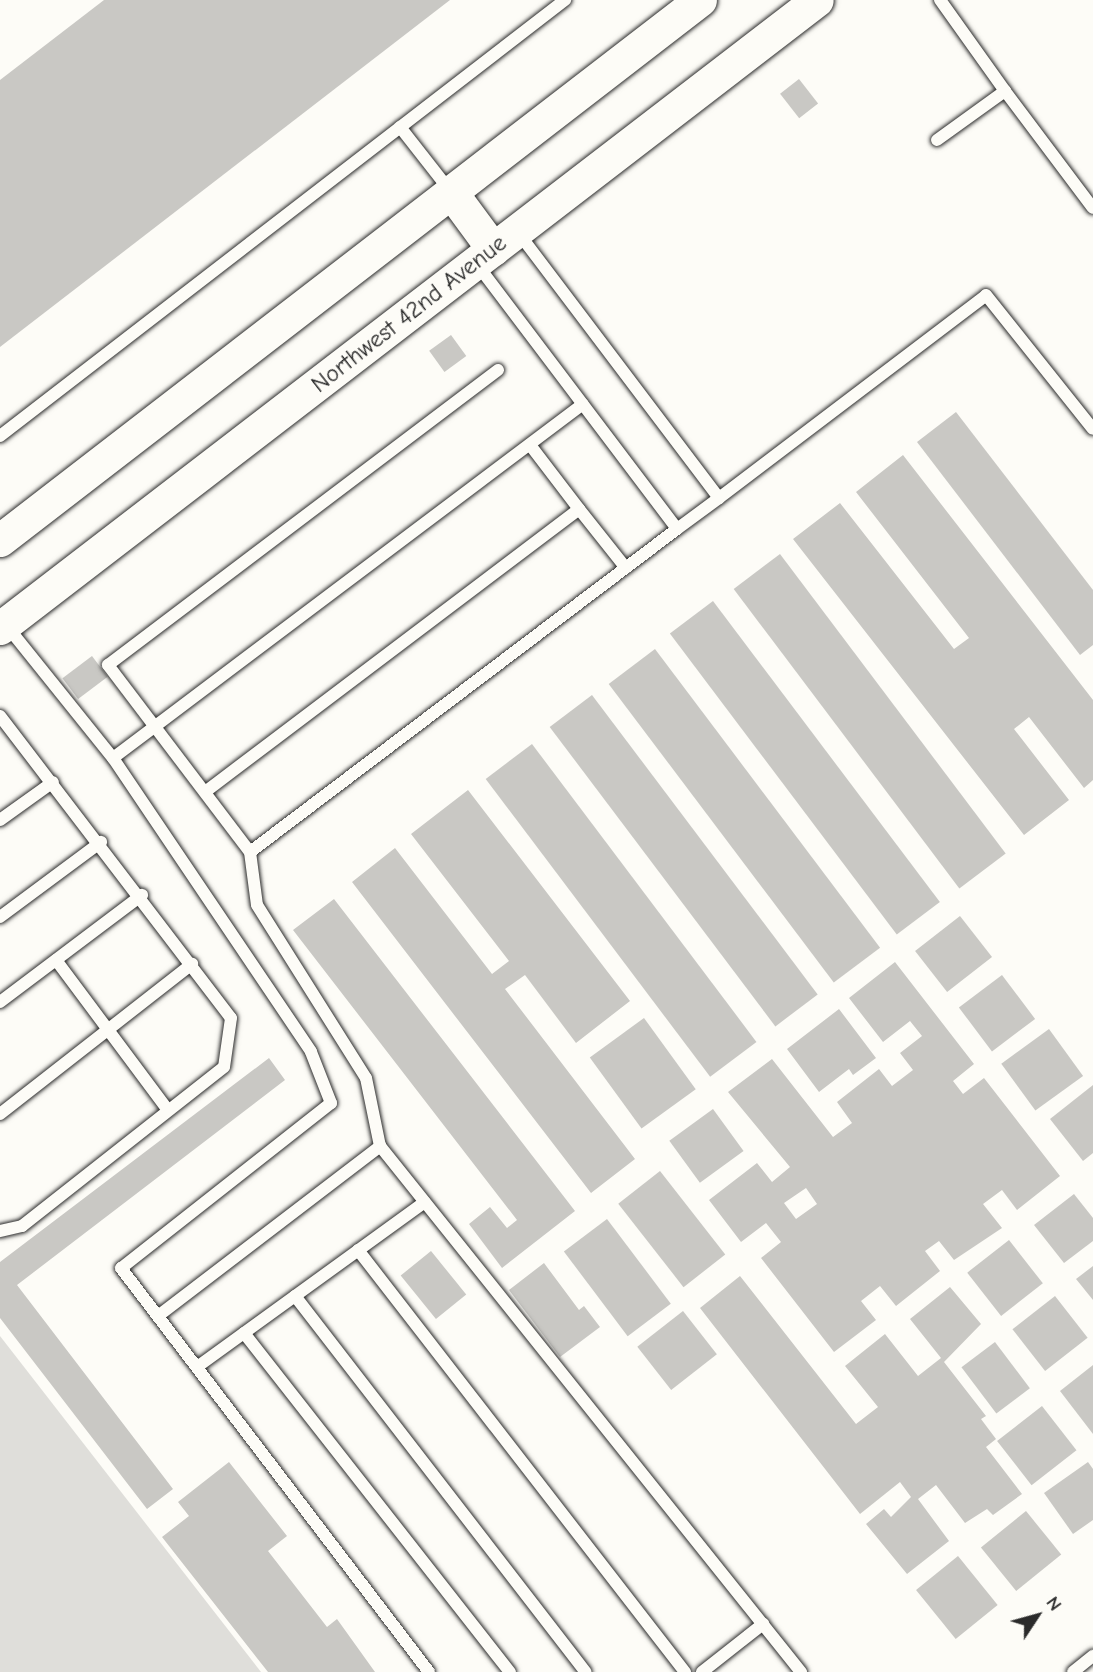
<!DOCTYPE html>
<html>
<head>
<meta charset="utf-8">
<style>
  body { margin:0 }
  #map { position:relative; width:1093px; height:1672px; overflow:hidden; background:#fdfcf7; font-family:"Comic Neue",sans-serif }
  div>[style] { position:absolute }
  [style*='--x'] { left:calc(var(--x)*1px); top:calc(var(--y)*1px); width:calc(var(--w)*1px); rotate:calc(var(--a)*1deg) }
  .green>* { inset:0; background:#dfdeda }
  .building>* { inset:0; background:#c9c8c4; transform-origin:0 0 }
  .roads { filter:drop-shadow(0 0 2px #2b2b2b) drop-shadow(0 0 2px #2b2b2b) }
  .service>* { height:12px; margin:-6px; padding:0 6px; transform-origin:6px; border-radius:6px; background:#fdfcf7 }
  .secondary>* { height:33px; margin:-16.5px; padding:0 16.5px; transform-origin:16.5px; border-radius:16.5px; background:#fdfcf7 }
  span { translate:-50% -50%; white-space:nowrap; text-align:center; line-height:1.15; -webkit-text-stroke:5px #fdfcf7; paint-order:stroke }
  .street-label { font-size:24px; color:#2b2b2b }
  .north { position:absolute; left:1002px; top:1581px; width:70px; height:70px; -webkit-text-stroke:5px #fdfcf7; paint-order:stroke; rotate:54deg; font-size:19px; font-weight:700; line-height:28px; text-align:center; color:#2b2b2b }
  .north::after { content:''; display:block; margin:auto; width:24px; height:32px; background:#2b2b2b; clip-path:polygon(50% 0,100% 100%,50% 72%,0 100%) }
</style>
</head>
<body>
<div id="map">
  <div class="green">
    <i style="clip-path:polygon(0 1336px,261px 1672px,0 1672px)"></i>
  </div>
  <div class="building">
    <i style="clip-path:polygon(104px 0,450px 0,0 347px,0 80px)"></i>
    <i style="left:799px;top:79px;width:31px;height:24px;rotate:52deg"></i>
    <i style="left:451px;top:335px;width:26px;height:27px;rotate:54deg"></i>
    <i style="clip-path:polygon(956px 412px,1093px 590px,1093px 645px,1080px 655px,917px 442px)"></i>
    <i style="clip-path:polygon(903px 455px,1093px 700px,1093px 780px,1084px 788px,1029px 717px,1014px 729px,1069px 800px,1024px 835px,793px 539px,840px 503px,954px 649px,969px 638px,856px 492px)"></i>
    <i style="left:780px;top:554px;width:375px;height:58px;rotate:53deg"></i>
    <i style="left:713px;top:601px;width:377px;height:54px;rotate:53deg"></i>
    <i style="left:655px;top:649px;width:374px;height:58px;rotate:53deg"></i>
    <i style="left:92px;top:656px;width:26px;height:37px;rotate:53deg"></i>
    <i style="left:592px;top:695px;width:375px;height:53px;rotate:53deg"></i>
    <i style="left:532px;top:744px;width:373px;height:58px;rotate:53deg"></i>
    <i style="clip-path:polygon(468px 790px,630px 1001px,576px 1043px,525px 975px,505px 989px,635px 1159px,591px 1193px,352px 882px,395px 848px,492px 974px,509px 961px,411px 834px)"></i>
    <i style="clip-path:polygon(334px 899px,575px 1211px,502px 1268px,469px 1224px,490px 1207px,507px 1228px,517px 1220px,293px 930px)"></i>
    <i style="left:960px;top:916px;width:52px;height:57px;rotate:52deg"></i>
    <i style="clip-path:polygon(evenodd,895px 962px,974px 1064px,953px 1081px,963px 1094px,984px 1078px,1060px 1176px,1017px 1210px,1002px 1190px,983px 1204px,1002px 1228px,954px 1260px,939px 1241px,925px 1251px,940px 1271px,896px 1306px,880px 1286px,861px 1301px,876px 1320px,834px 1352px,761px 1258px,781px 1242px,766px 1223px,741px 1242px,709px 1200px,757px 1163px,772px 1182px,790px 1167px,728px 1092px,772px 1059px,833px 1137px,852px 1123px,837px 1102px,879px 1069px,892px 1086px,913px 1070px,900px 1053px,922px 1036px,910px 1021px,883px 1042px,849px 998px,895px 962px,806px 1188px,817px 1204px,796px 1219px,784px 1203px,806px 1188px)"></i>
    <i style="left:1002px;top:975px;width:55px;height:54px;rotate:53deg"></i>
    <i style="clip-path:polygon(839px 1009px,876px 1058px,853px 1075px,849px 1069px,819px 1092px,787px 1049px)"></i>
    <i style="left:644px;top:1018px;width:88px;height:67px;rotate:54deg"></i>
    <i style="left:1049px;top:1029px;width:58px;height:59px;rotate:54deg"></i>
    <i style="clip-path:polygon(269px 1058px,285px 1080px,17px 1285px,173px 1489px,147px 1509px,0 1318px,0 1262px)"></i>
    <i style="clip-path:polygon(1093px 1085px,1093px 1153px,1083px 1161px,1050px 1119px)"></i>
    <i style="left:713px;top:1109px;width:52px;height:54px;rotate:54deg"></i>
    <i style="left:660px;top:1171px;width:106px;height:53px;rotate:52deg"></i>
    <i style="clip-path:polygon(1074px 1194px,1093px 1218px,1093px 1241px,1064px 1263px,1034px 1225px)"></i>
    <i style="left:607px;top:1219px;width:106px;height:54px;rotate:53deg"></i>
    <i style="left:1009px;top:1240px;width:55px;height:53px;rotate:52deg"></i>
    <i style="left:431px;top:1251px;width:56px;height:39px;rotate:51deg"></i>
    <i style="clip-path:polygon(544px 1263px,579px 1310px,584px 1306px,600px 1327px,560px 1357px,509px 1290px)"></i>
    <i style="clip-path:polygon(1093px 1266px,1093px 1300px,1076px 1279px)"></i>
    <i style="clip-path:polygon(740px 1276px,856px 1424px,878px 1407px,845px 1366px,885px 1334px,918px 1376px,941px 1358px,910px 1319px,950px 1287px,981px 1324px,944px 1362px,986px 1416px,981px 1419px,996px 1439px,986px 1447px,1022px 1494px,993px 1515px,987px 1509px,965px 1523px,936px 1485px,918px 1499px,949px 1541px,907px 1574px,866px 1524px,884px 1509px,891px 1517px,911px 1497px,900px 1482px,860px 1514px,700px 1308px)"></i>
    <i style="left:1055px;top:1296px;width:53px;height:54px;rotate:52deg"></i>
    <i style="left:683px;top:1311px;width:55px;height:58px;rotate:52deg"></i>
    <i style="left:995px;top:1342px;width:58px;height:42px;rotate:53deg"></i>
    <i style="clip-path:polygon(1093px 1365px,1093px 1434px,1060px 1391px)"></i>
    <i style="left:1042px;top:1406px;width:56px;height:57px;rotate:52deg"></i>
    <i style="clip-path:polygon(229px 1462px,287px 1536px,268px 1551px,327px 1627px,337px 1619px,375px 1672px,268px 1672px,162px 1537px,189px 1516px,178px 1502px)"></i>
    <i style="clip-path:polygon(1088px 1462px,1093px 1469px,1093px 1520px,1073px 1534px,1044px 1493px)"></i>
    <i style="left:1026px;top:1511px;width:56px;height:58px;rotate:51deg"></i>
    <i style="left:958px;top:1556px;width:63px;height:54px;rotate:51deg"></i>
  </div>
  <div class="roads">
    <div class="service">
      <i style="--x:1005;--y:91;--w:146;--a:53.1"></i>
      <i style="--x:400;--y:127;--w:83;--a:51.9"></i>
      <i style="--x:937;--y:140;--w:84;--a:-35.8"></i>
      <i style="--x:1005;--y:91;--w:112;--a:-125.5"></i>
      <i style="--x:517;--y:231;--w:335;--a:52.9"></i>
      <i style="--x:719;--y:498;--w:335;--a:-37.2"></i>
      <i style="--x:986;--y:295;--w:171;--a:51.4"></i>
      <i style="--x:476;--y:263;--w:333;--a:52.9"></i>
      <i style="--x:677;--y:529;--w:535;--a:142.89"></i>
      <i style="--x:250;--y:852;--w:235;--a:-127.2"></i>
      <i style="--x:108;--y:665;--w:489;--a:-37.1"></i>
      <i style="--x:0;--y:436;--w:714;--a:-37.66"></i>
      <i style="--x:579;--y:509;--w:75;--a:51.5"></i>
      <i style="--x:677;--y:529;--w:52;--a:-36.4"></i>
      <i style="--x:6;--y:625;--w:171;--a:51.2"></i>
      <i style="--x:113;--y:758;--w:354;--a:56"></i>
      <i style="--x:311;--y:1052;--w:55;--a:68.6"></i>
      <i style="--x:331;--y:1103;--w:267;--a:141.8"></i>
      <i style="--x:121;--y:1268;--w:508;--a:52.68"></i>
      <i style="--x:0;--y:716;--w:380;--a:52.6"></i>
      <i style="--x:231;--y:1018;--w:49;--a:98.1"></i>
      <i style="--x:224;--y:1067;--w:257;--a:141.8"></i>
      <i style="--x:22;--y:1226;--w:23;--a:167"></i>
      <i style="--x:113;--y:758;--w:588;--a:-36.99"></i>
      <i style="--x:205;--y:792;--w:469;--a:-37.1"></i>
      <i style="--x:579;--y:509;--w:81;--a:-127.4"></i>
      <i style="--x:0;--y:820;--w:65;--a:-35.6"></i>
      <i style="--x:250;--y:852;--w:53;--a:82.5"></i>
      <i style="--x:257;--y:905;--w:204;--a:57.8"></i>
      <i style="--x:366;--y:1078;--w:69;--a:78.4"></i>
      <i style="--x:380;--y:1146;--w:674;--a:51.33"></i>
      <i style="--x:0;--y:917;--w:126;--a:-36.6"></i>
      <i style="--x:56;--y:960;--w:187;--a:53.3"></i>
      <i style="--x:0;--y:1002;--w:178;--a:-37"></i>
      <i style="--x:0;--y:1114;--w:244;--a:-38"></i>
      <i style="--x:358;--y:1250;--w:534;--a:52.23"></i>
      <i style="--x:295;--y:1296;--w:475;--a:52.3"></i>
      <i style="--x:158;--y:1316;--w:280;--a:-37.4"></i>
      <i style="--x:244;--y:1333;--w:431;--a:51.9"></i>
      <i style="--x:197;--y:1367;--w:281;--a:-35.9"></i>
      <i style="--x:702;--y:1672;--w:78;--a:-38.2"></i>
      <i style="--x:1073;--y:1672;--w:26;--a:-39"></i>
    </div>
    <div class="secondary">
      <i style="--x:451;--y:192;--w:71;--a:53.6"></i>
      <i style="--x:0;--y:540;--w:884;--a:-37.65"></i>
      <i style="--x:0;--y:628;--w:1030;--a:-37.55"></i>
    </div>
  </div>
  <div class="street-label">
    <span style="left:409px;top:314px;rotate:-38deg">Northwest 42nd Avenue</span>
  </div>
  <div class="north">N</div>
</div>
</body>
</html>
